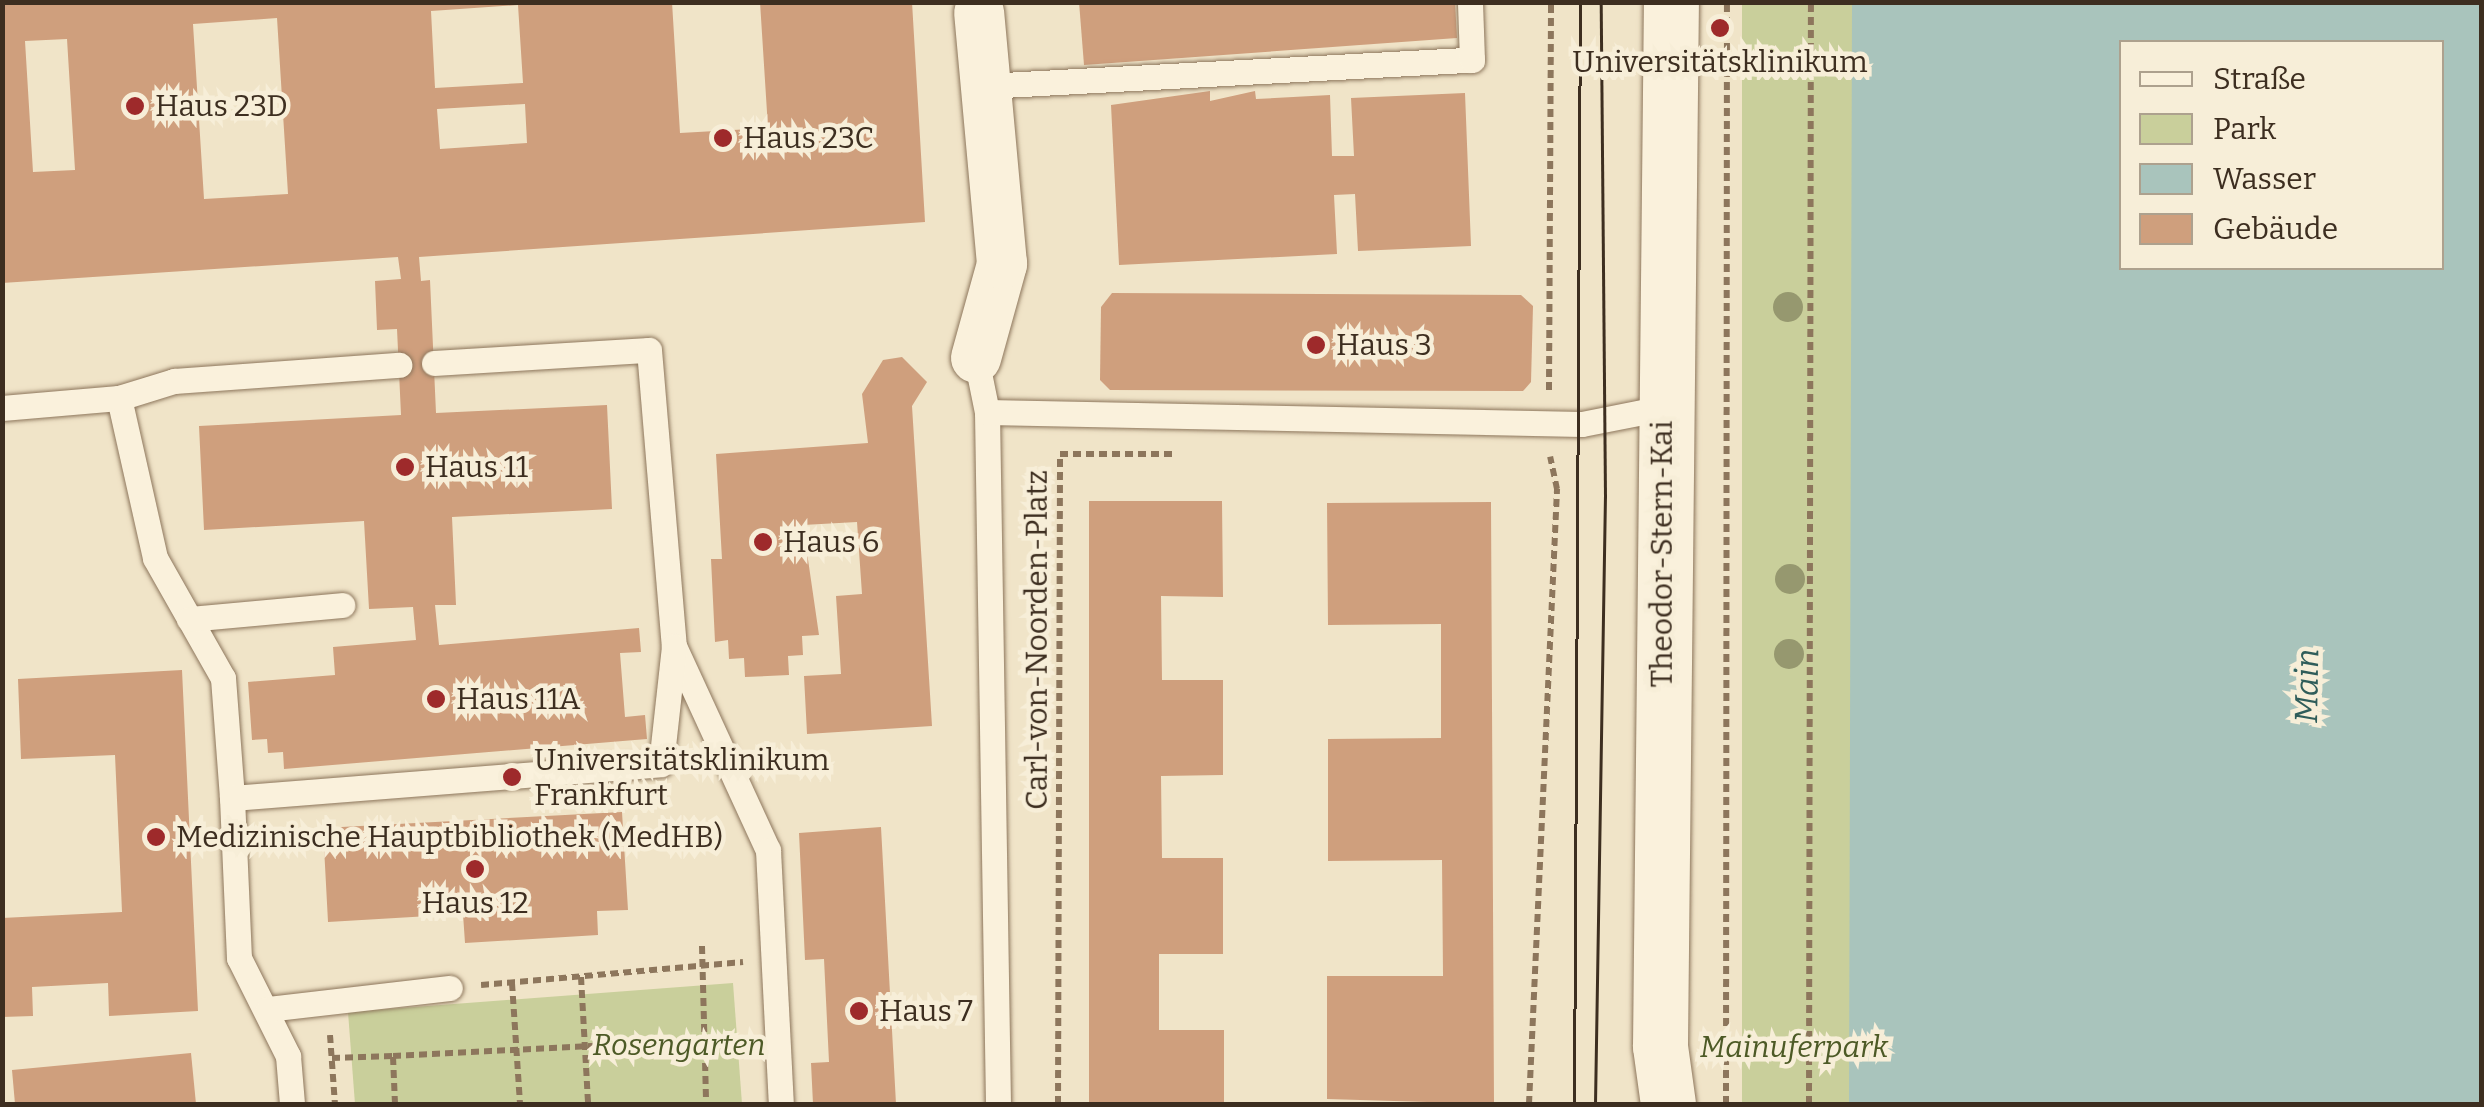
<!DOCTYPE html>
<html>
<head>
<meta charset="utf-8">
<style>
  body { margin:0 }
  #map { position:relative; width:2484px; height:1107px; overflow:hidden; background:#f0e4c8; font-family:Bitter,serif }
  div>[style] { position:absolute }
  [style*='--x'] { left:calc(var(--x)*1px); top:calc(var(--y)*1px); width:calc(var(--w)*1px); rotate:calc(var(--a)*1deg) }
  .green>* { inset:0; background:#c9cf9b; transform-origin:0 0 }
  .water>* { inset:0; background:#a9c4bc }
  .building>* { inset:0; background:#cf9f7d }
  .path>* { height:6px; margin-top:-3px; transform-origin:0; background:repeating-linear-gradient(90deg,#8d765c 0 8px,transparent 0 13px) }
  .roads { filter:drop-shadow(0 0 2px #8d765c) drop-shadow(0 0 2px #8d765c) }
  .lane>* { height:25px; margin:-12.5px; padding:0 12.5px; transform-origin:12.5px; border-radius:12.5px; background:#faf1dc }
  .street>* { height:50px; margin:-25px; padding:0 25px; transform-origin:25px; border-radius:25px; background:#faf1dc }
  .secondary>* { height:55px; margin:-27.5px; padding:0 27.5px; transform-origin:27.5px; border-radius:27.5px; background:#faf1dc }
  .tram>* { height:2.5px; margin:-1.25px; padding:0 1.25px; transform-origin:1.25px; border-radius:1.25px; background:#3d2e20 }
  .trees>* { width:30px; height:30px; margin:-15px; border-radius:50%; background:#96986f }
  .dots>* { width:28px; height:28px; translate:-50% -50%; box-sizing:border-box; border:5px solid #f7eed8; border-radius:50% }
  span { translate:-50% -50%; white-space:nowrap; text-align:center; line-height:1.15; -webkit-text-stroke:9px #f7eed8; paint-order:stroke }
  .poi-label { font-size:30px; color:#3d2e20 }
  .left { translate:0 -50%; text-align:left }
  .street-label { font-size:30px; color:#3d2e20 }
  .park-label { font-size:30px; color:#4d5a26; font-style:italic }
  .water-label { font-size:32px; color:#2f5d5a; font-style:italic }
  .frame { position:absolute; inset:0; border:5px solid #3d2e20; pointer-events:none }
  .legend { position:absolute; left:2119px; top:40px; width:325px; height:230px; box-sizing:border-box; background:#f7eed8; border:2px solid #ada18e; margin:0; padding:12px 18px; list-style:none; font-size:30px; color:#3d2e20 }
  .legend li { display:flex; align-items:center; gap:20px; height:50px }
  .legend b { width:50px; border:2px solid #ada18e }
</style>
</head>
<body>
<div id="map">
  <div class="green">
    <i style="left:1742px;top:3px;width:110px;height:1101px"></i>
    <i style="clip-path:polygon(733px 983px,742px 1104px,355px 1104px,348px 1012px)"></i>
  </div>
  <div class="water">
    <i style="clip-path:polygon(evenodd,1852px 3px,2481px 3px,2481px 1104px,1849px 1104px,1852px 3px,2122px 42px,2442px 42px,2442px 268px,2122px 268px,2122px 42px)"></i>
  </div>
  <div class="building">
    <i style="clip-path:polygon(evenodd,2px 2px,672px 2px,680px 133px,768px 128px,760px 2px,912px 2px,925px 222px,419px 257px,421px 281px,430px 280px,436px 413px,607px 405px,612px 509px,452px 517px,456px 605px,435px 605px,439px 645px,639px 628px,641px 652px,620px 653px,625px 717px,645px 715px,647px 739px,284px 769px,283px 752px,268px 753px,267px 739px,252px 740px,248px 682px,335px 675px,333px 647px,416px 640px,413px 607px,369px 609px,364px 521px,204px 530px,199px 426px,401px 415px,397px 329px,377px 330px,375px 281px,401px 279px,398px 257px,2px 283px,2px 2px,518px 5px,523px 83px,435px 88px,431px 11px,518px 5px,2px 2px,277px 18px,288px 194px,204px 199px,193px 24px,277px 18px,2px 2px,67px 39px,75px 170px,33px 172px,25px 41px,67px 39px,2px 2px,525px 104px,527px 143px,440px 149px,437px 109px,525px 104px)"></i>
    <i style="clip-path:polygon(1079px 2px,1455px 2px,1457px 38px,1084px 65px)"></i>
    <i style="clip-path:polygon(1210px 91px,1210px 101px,1255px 91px,1256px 99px,1330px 95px,1332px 156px,1354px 156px,1351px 98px,1465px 93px,1471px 246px,1358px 251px,1355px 194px,1334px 195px,1337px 254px,1119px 265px,1111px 105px)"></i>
    <i style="clip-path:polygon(1112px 293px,1521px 295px,1533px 306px,1531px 382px,1523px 391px,1110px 390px,1100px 380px,1101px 307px)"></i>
    <i style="clip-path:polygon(902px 357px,927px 382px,912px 406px,932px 726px,807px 734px,804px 676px,841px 674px,836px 596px,862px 594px,857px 522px,803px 525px,819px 635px,802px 636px,803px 655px,788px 656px,789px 675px,745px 677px,744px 658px,729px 659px,728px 640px,715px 642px,711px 559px,722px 559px,716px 454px,868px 443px,862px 394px,883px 360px)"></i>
    <i style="clip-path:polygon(1089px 501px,1222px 501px,1223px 597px,1161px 596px,1162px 680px,1223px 680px,1223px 775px,1161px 776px,1162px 858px,1223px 858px,1223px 954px,1159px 954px,1159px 1030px,1224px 1030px,1224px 1104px,1089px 1104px)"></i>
    <i style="clip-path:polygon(1491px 502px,1494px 1104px,1327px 1099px,1327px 976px,1443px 976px,1442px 860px,1328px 861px,1328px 739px,1441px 738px,1441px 624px,1328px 625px,1327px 503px)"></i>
    <i style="clip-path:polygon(182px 670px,198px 1011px,109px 1016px,108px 983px,32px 987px,33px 1016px,2px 1017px,2px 918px,122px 912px,115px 755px,21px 759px,18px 679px)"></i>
    <i style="clip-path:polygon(622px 812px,628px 910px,597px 911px,598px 935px,465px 943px,463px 914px,328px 922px,323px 828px)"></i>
    <i style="clip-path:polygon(881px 827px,896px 1104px,813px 1104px,811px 1063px,829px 1062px,824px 959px,805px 960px,799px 833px)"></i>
    <i style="clip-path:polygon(191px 1053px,196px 1104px,15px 1104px,12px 1070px)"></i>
  </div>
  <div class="path">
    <i style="--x:1549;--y:390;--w:388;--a:-89.7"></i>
    <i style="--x:702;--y:946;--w:158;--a:88.5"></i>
    <i style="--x:581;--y:977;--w:127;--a:86.8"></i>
    <i style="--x:512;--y:983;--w:121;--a:86.2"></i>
    <i style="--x:481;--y:985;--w:263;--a:-5"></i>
    <i style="--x:330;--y:1035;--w:69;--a:85.9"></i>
    <i style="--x:332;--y:1058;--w:61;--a:-1.9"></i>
    <i style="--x:395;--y:1104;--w:48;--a:-92.4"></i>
    <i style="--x:393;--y:1056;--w:354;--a:-2.9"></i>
    <i style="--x:1058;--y:1104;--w:650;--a:-89.82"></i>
    <i style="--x:1060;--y:454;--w:113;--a:0"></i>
    <i style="--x:1529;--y:1104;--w:616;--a:-87.39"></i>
    <i style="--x:1557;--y:489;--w:33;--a:-102"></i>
    <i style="--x:1726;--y:1104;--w:1102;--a:-89.95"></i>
    <i style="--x:1809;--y:1104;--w:1102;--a:-89.9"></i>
  </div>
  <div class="roads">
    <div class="lane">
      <i style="--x:985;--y:86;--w:488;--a:-3.1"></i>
      <i style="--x:1472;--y:60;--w:58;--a:-92"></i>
      <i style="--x:976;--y:358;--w:55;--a:78.5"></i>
      <i style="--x:987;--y:412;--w:692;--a:89.09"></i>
      <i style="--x:434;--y:363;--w:215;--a:-3.5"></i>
      <i style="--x:649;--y:350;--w:297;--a:85.2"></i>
      <i style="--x:674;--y:646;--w:225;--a:65.3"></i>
      <i style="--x:768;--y:850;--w:254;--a:87.1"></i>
      <i style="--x:119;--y:398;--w:164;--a:77.3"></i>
      <i style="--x:155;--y:558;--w:138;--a:60.5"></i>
      <i style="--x:223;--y:678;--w:120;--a:85.7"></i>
      <i style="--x:232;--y:798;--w:430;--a:-4.5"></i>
      <i style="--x:661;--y:764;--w:118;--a:-83.7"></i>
      <i style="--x:2;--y:408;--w:117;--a:-4.9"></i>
      <i style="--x:119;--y:398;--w:58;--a:-17.2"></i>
      <i style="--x:174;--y:381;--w:226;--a:-4.1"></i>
      <i style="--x:987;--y:412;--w:595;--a:1.16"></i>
      <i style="--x:1582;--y:424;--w:83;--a:-11.2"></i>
      <i style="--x:189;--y:619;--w:154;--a:-5.2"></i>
      <i style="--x:232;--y:798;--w:160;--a:87.5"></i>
      <i style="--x:239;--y:958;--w:110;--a:63.4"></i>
      <i style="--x:288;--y:1056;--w:48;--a:85.2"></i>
      <i style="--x:268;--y:1009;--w:183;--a:-6.6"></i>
    </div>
    <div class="street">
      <i style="--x:976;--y:358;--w:98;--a:-74.5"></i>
      <i style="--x:1002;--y:264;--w:252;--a:-95.2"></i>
    </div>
    <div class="secondary">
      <i style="--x:1668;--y:1104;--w:59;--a:-97.9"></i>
      <i style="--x:1660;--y:1046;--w:1044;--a:-89.4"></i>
    </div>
  </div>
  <div class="tram">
    <i style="--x:1574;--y:1104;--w:1102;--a:-89.69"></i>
    <i style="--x:1595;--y:1104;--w:607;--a:-89.06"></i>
    <i style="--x:1605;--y:497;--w:495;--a:-90.5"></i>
  </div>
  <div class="trees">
    <i style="left:1788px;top:307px"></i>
    <i style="left:1790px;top:579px"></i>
    <i style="left:1789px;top:654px"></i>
  </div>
  <div class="dots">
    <i style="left:1720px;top:28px;background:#9e2a2b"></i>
    <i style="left:135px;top:106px;background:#9e2a2b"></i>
    <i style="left:723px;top:138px;background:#9e2a2b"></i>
    <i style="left:1316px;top:345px;background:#9e2a2b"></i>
    <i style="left:405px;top:467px;background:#9e2a2b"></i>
    <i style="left:763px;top:542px;background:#9e2a2b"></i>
    <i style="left:436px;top:699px;background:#9e2a2b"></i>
    <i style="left:512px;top:777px;background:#9e2a2b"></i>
    <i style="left:156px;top:837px;background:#9e2a2b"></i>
    <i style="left:475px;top:869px;background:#9e2a2b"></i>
    <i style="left:859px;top:1011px;background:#9e2a2b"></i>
  </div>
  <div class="poi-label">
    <span style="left:1720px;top:62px">Universitätsklinikum</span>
    <span class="left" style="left:155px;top:106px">Haus 23D</span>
    <span class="left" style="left:743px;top:138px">Haus 23C</span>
    <span class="left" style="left:1336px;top:345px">Haus 3</span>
    <span class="left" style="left:425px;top:467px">Haus 11</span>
    <span class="left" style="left:783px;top:542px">Haus 6</span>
    <span class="left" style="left:456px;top:699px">Haus 11A</span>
    <span class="left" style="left:534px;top:777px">Universitätsklinikum<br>Frankfurt</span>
    <span class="left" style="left:176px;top:837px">Medizinische Hauptbibliothek (MedHB)</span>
    <span style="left:475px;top:903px">Haus 12</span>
    <span class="left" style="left:879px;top:1011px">Haus 7</span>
  </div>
  <div class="street-label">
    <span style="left:1662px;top:554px;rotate:-90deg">Theodor-Stern-Kai</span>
    <span style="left:1037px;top:640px;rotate:-90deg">Carl-von-Noorden-Platz</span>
  </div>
  <div class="park-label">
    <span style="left:679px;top:1045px">Rosengarten</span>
    <span style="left:1794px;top:1047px">Mainuferpark</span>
  </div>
  <div class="water-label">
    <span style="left:2307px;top:686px;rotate:-89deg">Main</span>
  </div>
  <div class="frame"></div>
  <ul class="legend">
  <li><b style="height:12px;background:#faf1dc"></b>Straße</li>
  <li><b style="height:28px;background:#c9cf9b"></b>Park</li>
  <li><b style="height:28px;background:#a9c4bc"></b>Wasser</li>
  <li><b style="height:28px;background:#cf9f7d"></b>Gebäude</li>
  </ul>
</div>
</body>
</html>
